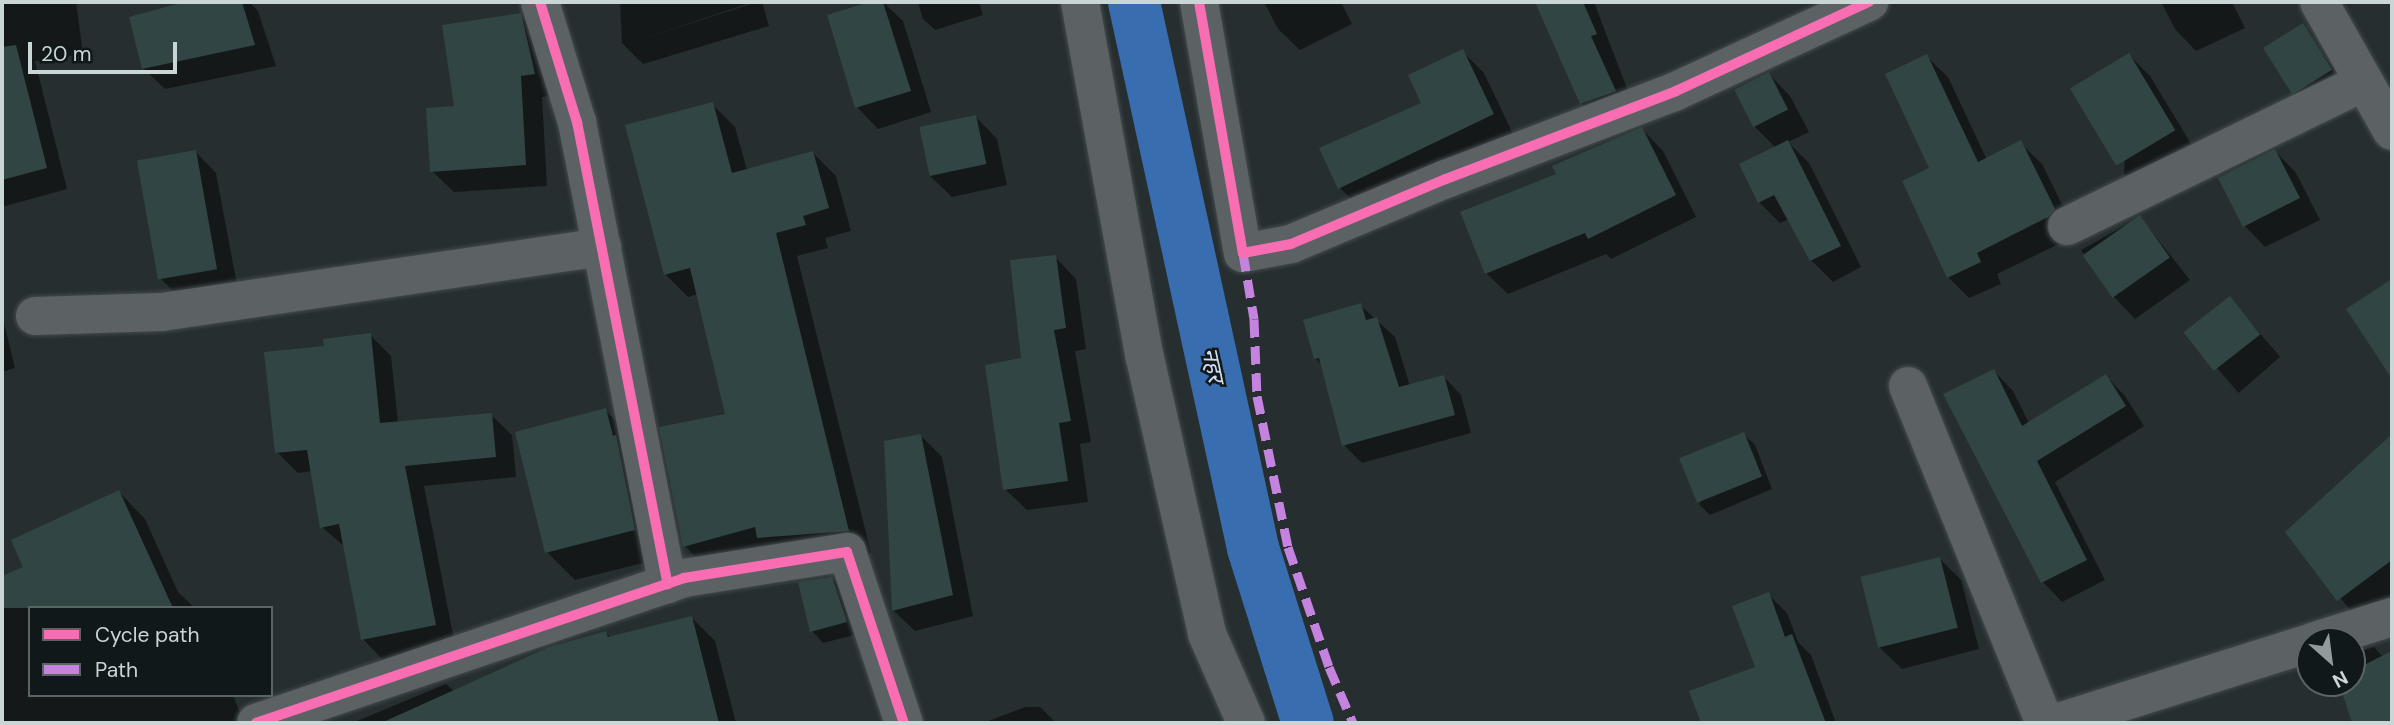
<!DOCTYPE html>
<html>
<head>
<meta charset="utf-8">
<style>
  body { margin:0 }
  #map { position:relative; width:2394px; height:725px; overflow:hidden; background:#262e30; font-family:"DM Sans","Noto Sans Devanagari",sans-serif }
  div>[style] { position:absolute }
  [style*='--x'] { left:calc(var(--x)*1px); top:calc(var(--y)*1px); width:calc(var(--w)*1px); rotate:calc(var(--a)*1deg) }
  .shadow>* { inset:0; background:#0007; transform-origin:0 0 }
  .canal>* { height:52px; margin:-26px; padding:0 26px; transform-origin:26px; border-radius:26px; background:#386eaf }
  .building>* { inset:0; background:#304544; transform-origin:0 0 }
  .roads { filter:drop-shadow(0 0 2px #434b4d) drop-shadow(0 0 2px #434b4d) }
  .minor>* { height:38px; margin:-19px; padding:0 19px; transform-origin:19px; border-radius:19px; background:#5c6264 }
  .quiet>* { height:9px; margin-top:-4.5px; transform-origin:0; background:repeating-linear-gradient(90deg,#c483df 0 18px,transparent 0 27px) }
  .cycleway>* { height:10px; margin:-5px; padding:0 5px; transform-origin:5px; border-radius:5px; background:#f96db3 }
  span { translate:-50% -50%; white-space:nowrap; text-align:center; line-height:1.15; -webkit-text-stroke:5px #111819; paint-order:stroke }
  .water-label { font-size:23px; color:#ceddf1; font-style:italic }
  .frame { position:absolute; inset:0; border:4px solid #cad5d6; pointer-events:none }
  .legend { position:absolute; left:28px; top:606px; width:245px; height:91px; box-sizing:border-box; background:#111819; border:2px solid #5b6465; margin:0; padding:9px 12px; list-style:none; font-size:21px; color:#cad5d6 }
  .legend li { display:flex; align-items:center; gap:14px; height:35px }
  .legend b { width:35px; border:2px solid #5b6465 }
  .north { position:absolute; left:2296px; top:627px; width:70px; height:70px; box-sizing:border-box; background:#111819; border:2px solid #5b6465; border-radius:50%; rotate:152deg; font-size:19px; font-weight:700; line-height:28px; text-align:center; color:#cad5d6 }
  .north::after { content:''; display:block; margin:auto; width:24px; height:32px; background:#919b9c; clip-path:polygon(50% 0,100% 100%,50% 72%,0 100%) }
  .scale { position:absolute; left:28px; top:42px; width:149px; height:32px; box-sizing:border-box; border:4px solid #cad5d6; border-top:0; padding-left:9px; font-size:21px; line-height:24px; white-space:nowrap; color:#cad5d6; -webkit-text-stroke:5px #111819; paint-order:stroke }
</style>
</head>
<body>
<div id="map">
  <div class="shadow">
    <i style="clip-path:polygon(2px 2px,76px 2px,83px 54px,35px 61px,67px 189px,2px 207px)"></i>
    <i style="clip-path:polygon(190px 2px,249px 2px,258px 11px,276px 66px,165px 89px,143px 68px,131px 18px)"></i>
    <i style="clip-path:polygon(620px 2px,753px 2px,639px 40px,757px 2px,762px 2px,769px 26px,643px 64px,622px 43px)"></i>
    <i style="clip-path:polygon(875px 2px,883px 2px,903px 21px,931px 112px,878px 129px,857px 107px,829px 16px)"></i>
    <i style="clip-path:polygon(918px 2px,979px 2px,983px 15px,935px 30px,923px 19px)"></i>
    <i style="clip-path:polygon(1264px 2px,1341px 2px,1352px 24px,1300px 50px,1278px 29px)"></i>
    <i style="clip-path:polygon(1537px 2px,1594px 2px,1636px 112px,1603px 125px,1581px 103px)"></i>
    <i style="clip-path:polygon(2161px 2px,2232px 2px,2245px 28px,2196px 51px,2175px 29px)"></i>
    <i style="clip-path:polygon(520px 15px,542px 37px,555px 95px,542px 97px,547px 186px,454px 192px,432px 171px,456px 108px)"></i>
    <i style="clip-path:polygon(2302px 25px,2342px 82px,2304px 103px,2292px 92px)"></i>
    <i style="clip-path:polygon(1462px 51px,1484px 73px,1514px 136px,1361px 209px,1340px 188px,1424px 104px)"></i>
    <i style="clip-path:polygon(2129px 55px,2150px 76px,2196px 152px,2146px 195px,2124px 174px)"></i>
    <i style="clip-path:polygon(1926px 56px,1948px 77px,1987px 160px,2020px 143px,2042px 164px,2075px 231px,2069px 239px,1997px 274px,2001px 284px,1969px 298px,1948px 277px,1932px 169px)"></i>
    <i style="clip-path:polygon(1769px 74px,1790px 96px,1809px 132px,1788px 142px,1809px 163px,1861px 267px,1833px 282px,1811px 260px,1789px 219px,1780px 223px,1759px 202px,1776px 148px,1754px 126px)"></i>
    <i style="clip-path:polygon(712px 104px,735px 127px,747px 170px,813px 153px,836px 176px,851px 231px,825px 238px,828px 248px,797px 256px,871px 553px,707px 569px,685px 546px,727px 415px,698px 294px,688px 297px,665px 274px)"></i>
    <i style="clip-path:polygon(976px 117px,997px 139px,1007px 185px,952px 197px,930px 176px)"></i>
    <i style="clip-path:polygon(1642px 129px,1663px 151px,1696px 217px,1611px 259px,1606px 254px,1508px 294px,1486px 273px,1558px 175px)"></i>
    <i style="clip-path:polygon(195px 151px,216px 173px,238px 290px,183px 301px,161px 279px)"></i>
    <i style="clip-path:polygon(2275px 151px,2296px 173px,2320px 220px,2265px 247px,2244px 225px,2220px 178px)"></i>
    <i style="clip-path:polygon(2140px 217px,2190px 280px,2135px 319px,2114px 297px,2081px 250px)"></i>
    <i style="clip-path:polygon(1055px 257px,1076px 279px,1086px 349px,1075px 351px,1091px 442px,1080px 444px,1088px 502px,1027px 510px,1005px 489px,1023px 360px)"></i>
    <i style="left:2229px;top:298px;width:78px;height:55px;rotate:49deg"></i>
    <i style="clip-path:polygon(1360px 305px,1395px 337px,1410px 386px,1444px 377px,1461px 395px,1471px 433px,1362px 463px,1344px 445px,1323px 366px,1315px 358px)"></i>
    <i style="clip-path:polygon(2px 315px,15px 368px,2px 372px)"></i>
    <i style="clip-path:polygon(370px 335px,391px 356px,398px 423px,491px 415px,512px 435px,516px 477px,424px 486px,455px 645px,383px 660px,363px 639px,345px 547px,322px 527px,312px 471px,298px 473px,277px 452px,326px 347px)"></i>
    <i style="clip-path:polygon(1994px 371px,2013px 391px,2029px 423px,2106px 376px,2125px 396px,2144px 426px,2055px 482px,2105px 580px,2062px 602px,2043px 582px)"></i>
    <i style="clip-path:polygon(605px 410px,634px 439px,663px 558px,575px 580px,547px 552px)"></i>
    <i style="clip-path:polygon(1743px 434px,1755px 445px,1772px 489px,1710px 515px,1699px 504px)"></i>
    <i style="clip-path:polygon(920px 435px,942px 457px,973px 616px,915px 631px,893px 610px)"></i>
    <i style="clip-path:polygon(2390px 438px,2392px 597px,2360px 622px,2287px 532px)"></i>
    <i style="clip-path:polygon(119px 492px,145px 519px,178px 592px,195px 608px,30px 608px,30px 695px,233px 695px,244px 723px,2px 723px,2px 578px,26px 568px)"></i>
    <i style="clip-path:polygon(1939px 558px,1961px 580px,1979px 649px,1902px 669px,1880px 648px)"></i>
    <i style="clip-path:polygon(832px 578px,843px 590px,858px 634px,823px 643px,812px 631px)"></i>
    <i style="clip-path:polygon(1768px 594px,1787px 613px,1798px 642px,1811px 655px,1836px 723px,1703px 723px,1692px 692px,1757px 668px)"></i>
    <i style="clip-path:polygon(692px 618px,715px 641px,736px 723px,352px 723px,446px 684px,455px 692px,606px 633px,611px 638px)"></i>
    <i style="clip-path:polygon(2374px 647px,2384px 658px,2392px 654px,2392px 723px,2354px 723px,2340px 683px,2352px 683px,2352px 654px)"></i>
    <i style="clip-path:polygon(1025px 707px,1040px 707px,1056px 723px,983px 723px)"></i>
  </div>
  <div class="canal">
    <i style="--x:1134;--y:2;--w:559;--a:77.7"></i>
    <i style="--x:1253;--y:548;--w:183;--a:72.6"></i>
  </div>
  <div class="building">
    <i style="clip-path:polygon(184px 2px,242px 2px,255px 45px,142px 69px,129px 17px)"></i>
    <i style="clip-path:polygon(869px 2px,883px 2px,911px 91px,855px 108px,827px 15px)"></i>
    <i style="clip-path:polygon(1535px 2px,1583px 2px,1597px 34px,1591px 36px,1616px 91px,1580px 104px)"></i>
    <i style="clip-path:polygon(521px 13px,535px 74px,521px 76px,526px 165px,430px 172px,426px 108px,454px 106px,442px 25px)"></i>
    <i style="left:2303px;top:23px;width:55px;height:47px;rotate:58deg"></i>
    <i style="clip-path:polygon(16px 45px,47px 168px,2px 180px,2px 47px)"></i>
    <i style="clip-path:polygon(1463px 49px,1494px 114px,1338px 189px,1319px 148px,1421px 103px,1408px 75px)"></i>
    <i style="left:2129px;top:53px;width:90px;height:69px;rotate:59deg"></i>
    <i style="clip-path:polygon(1927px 54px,1978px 162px,2021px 140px,2055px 209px,2048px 217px,1977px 253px,1981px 262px,1947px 278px,1902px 181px,1929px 168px,1885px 74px)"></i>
    <i style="left:1769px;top:72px;width:42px;height:39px;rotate:63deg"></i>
    <i style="clip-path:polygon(713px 102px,732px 173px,813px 151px,829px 208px,803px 216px,806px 225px,776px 233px,849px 531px,757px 538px,755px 527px,683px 547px,659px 427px,725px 414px,690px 268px,664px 275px,625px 125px)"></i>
    <i style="left:976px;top:115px;width:50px;height:58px;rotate:78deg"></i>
    <i style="clip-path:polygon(1642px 127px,1676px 195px,1588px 239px,1585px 233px,1485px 274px,1460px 212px,1556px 174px,1552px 166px)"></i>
    <i style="clip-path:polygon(1788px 140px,1841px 246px,1810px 261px,1774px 195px,1758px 203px,1739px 164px)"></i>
    <i style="left:2275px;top:149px;width:55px;height:64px;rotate:63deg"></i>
    <i style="left:196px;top:150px;width:121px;height:60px;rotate:80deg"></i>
    <i style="left:2140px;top:215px;width:52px;height:70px;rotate:55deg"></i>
    <i style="clip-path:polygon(1056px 255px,1066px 328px,1054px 330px,1071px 421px,1059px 423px,1068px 481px,1003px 490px,985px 365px,1021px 358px,1010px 260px)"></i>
    <i style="clip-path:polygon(2392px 279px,2392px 379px,2346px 309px)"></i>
    <i style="left:2230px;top:296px;width:49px;height:59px;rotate:52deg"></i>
    <i style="clip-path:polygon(1361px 303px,1366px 320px,1377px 317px,1399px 387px,1444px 375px,1455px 415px,1342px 446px,1319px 358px,1314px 359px,1303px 320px)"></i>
    <i style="clip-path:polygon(371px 333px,380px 423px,492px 413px,496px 457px,405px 466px,436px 625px,361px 640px,339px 524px,320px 528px,307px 450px,275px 453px,264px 352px,324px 346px,323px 339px)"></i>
    <i style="clip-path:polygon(1994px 369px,2022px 426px,2106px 374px,2126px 406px,2037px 461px,2087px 560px,2041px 583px,1943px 394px)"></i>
    <i style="clip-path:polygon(606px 408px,613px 436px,616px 435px,635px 530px,545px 553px,515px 432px)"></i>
    <i style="left:1744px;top:432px;width:48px;height:70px;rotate:68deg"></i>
    <i style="clip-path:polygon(921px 434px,953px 595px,892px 611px,884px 441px)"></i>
    <i style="clip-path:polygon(2392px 434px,2392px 560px,2337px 601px,2285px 532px)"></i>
    <i style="clip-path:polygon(119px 490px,173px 608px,2px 608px,2px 576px,23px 567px,11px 540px)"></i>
    <i style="left:1940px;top:557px;width:73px;height:82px;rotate:76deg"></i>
    <i style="clip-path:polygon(832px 577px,847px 622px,810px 632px,798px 582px)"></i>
    <i style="clip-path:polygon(1769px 592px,1785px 637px,1792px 634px,1826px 723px,1701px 723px,1689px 691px,1755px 667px,1732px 606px)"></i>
    <i style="clip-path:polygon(692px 616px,719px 723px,381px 723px,549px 647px,606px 631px,608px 637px)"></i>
    <i style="clip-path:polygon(2392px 651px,2392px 723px,2352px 723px,2339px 683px,2352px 683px,2352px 671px)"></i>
  </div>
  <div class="roads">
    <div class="minor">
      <i style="--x:540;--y:2;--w:126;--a:72.9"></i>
      <i style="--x:577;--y:122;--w:471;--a:78.9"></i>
      <i style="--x:1080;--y:2;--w:362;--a:79.7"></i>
      <i style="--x:1145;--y:358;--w:283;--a:77.3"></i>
      <i style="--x:1207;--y:634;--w:97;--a:66.3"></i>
      <i style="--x:1199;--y:2;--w:255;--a:80.1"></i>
      <i style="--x:1243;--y:253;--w:49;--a:-10.6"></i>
      <i style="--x:1291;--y:244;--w:168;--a:-22.8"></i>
      <i style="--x:1446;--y:179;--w:246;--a:-20.9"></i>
      <i style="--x:1676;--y:91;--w:213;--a:-24.8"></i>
      <i style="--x:2319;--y:2;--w:148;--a:60.5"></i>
      <i style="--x:2067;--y:226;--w:330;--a:-25.9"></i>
      <i style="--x:35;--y:316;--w:127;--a:-1.8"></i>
      <i style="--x:162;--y:312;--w:445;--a:-8.4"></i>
      <i style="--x:1908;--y:386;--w:364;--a:67.9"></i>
      <i style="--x:2315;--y:641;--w:81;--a:-17.3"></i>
      <i style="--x:256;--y:723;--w:452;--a:-18.7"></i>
      <i style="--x:684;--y:578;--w:165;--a:-9.1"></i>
      <i style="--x:847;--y:552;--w:180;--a:71.6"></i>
      <i style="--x:2056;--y:723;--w:266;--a:-17.5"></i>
    </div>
  </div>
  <div class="quiet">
    <i style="--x:1243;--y:253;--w:67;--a:80.5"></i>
    <i style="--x:1254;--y:319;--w:77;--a:87.8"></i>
    <i style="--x:1257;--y:396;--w:154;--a:78.4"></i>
    <i style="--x:1288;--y:547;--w:127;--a:71.1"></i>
    <i style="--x:1329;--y:667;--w:61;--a:66.8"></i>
  </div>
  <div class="cycleway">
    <i style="--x:540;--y:2;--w:126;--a:72.9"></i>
    <i style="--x:577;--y:122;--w:471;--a:78.9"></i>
    <i style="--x:1199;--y:2;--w:255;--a:80.1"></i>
    <i style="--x:1243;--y:253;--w:49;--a:-10.6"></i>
    <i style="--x:1291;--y:244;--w:168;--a:-22.8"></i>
    <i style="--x:1446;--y:179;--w:246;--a:-20.9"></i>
    <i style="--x:1676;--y:91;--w:213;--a:-24.8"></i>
    <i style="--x:256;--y:723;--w:452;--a:-18.7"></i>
    <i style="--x:684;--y:578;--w:165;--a:-9.1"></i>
    <i style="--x:847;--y:552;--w:180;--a:71.6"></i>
  </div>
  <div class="water-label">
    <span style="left:1213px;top:365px;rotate:78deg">नहर</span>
  </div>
  <div class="frame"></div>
  <ul class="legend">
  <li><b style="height:9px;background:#f96db3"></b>Cycle path</li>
  <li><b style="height:9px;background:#c483df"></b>Path</li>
  </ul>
  <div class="north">N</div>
  <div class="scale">20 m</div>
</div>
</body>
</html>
